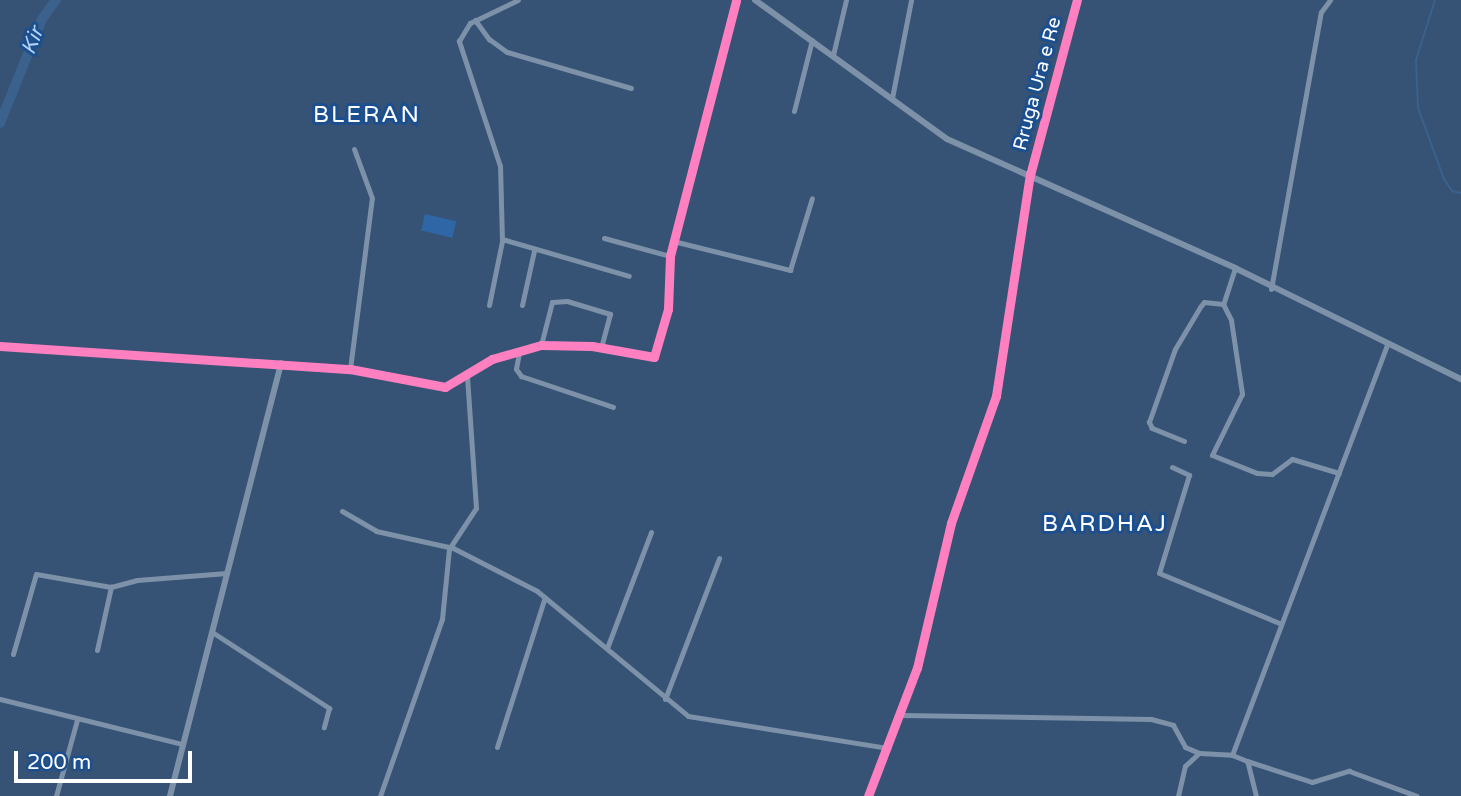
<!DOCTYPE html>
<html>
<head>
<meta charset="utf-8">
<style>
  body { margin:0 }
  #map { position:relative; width:1461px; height:796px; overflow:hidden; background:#365274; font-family:"Varela Round",sans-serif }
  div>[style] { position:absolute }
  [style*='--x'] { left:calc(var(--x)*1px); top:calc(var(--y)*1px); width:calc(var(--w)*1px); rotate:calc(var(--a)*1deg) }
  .green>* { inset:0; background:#2f66a5; transform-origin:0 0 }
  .stream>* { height:2px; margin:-1px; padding:0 1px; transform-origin:1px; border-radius:1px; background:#3b618d }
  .river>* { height:10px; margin:-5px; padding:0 5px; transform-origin:5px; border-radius:5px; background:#3b618d }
  .minor>* { height:5px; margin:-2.5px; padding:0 2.5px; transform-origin:2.5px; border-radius:2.5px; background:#7d92a8 }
  .tertiary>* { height:6px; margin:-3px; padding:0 3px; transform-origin:3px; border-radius:3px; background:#7d92a8 }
  .cycleway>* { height:9px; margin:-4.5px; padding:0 4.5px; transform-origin:4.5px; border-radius:4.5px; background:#ff80c0 }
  span { translate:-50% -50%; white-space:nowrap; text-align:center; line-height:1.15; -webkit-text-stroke:6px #1b4f8f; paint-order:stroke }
  .street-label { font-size:19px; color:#fff }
  .water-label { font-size:21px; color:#b5d3f5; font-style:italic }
  .quarter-label { font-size:23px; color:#fff; letter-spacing:2px }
  .scale { position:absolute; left:14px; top:751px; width:178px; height:32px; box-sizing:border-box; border:4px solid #fff; border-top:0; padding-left:9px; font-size:21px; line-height:24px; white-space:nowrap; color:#fff; -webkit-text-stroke:5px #1b4f8f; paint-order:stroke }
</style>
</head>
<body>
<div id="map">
  <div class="green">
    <i style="left:425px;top:214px;width:32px;height:17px;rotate:13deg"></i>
  </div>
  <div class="stream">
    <i style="--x:1435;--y:0;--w:63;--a:107.6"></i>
    <i style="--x:1416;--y:60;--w:48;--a:87.6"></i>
    <i style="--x:1418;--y:108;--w:76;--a:69.9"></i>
    <i style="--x:1444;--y:179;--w:14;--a:56"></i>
    <i style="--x:1452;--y:191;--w:9;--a:13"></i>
  </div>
  <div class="river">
    <i style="--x:0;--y:123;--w:112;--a:-68"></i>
    <i style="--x:42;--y:19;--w:24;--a:-54"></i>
  </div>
  <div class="minor">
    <i style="--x:475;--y:20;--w:24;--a:54"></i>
    <i style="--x:489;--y:39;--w:22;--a:36"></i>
    <i style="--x:507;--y:52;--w:129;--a:16.2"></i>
    <i style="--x:833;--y:55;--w:57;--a:-76.7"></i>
    <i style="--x:892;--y:98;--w:100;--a:-79"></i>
    <i style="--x:794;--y:111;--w:73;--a:-75.8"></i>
    <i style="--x:604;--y:238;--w:68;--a:15.3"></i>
    <i style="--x:502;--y:239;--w:132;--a:16.2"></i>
    <i style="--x:673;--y:241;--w:121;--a:13.9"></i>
    <i style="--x:790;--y:270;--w:75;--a:-73"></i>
    <i style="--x:1235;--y:268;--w:38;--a:108"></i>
    <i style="--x:1223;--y:304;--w:18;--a:63"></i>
    <i style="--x:1231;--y:320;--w:75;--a:81.5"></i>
    <i style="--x:1242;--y:394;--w:68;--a:116.2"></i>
    <i style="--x:1212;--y:455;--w:48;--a:21.8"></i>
    <i style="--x:1257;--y:473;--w:15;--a:4"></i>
    <i style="--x:1272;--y:474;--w:25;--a:-37"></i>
    <i style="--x:1292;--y:459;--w:49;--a:16.6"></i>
    <i style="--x:1271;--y:289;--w:281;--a:-79.8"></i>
    <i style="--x:1321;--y:12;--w:15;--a:-53"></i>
    <i style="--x:489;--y:305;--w:65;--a:-78.5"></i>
    <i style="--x:502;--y:241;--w:75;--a:-91.5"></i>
    <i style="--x:500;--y:166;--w:132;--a:-108.2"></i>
    <i style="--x:459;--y:41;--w:21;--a:-59"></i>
    <i style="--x:470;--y:23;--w:53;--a:-25.6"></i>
    <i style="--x:522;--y:305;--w:55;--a:-77.5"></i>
    <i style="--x:541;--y:345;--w:44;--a:-75.7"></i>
    <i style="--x:552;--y:302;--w:15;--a:-4"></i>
    <i style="--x:567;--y:301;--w:45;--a:16.8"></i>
    <i style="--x:610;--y:314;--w:35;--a:105"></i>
    <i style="--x:519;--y:353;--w:16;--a:101"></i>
    <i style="--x:516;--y:369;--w:9;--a:54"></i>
    <i style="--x:521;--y:376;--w:97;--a:18.6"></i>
    <i style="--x:350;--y:369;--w:172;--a:-82.7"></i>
    <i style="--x:372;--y:198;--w:52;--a:-110.2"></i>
    <i style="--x:1184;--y:441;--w:35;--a:-158"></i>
    <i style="--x:1152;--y:428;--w:7;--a:-117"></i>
    <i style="--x:1149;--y:422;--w:77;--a:-70.4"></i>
    <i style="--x:1175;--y:349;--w:49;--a:-59.2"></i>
    <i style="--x:1200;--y:307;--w:6;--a:-51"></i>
    <i style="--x:1204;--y:302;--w:19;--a:6"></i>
    <i style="--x:1172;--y:467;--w:19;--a:25"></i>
    <i style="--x:1189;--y:475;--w:102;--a:107"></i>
    <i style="--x:1159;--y:573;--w:130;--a:22.6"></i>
    <i style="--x:342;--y:511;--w:39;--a:30"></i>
    <i style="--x:376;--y:531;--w:79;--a:12.4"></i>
    <i style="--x:453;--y:548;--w:94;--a:27.1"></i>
    <i style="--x:537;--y:591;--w:196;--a:39.6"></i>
    <i style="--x:688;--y:716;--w:203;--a:9.1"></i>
    <i style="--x:212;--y:632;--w:140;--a:33"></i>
    <i style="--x:329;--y:708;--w:20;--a:105"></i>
    <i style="--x:607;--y:648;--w:124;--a:-69.2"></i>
    <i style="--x:97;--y:650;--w:65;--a:-77.5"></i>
    <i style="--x:111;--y:587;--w:27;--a:-15"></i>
    <i style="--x:137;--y:580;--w:90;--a:-4.4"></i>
    <i style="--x:13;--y:654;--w:83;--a:-74"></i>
    <i style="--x:36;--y:574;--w:76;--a:9.8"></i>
    <i style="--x:0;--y:699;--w:187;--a:13.9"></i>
    <i style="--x:665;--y:699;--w:151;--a:-69"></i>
    <i style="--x:901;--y:715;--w:250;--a:0.9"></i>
    <i style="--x:1151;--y:719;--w:23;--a:15"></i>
    <i style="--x:1173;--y:725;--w:25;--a:61"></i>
    <i style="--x:1185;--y:747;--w:15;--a:23"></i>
    <i style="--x:497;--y:747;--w:157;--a:-72.3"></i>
    <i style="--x:1247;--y:761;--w:68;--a:17.9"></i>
    <i style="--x:1312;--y:782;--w:39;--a:-17"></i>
    <i style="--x:1349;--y:771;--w:72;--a:20.2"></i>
    <i style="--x:56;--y:796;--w:79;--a:-74.6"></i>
    <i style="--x:380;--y:796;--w:188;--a:-70.7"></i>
    <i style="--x:442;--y:619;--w:70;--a:-84.3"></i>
    <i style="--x:449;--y:549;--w:49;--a:-56.6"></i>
    <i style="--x:476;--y:508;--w:132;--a:-93.9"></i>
    <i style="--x:868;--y:796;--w:137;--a:-69.1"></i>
    <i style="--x:917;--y:668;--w:149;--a:-76.8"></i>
    <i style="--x:951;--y:523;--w:135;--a:-70.5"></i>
    <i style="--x:996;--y:396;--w:224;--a:-81.3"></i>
    <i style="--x:1178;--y:796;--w:31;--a:-77"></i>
    <i style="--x:1185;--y:766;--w:19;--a:-43"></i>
    <i style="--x:1199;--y:753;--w:33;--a:3"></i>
    <i style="--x:1256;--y:796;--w:36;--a:-104"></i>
    <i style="--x:1247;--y:761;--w:16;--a:-158"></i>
    <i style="--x:1232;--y:755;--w:438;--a:-69.3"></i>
  </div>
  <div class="tertiary">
    <i style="--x:755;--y:0;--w:237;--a:35.9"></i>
    <i style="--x:947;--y:139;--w:316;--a:24.1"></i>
    <i style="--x:1235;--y:268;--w:252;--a:26.2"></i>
    <i style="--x:1030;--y:175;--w:181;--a:-75"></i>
    <i style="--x:0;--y:346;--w:351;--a:3.8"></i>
    <i style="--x:350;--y:369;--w:97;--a:10.7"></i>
    <i style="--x:445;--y:387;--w:55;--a:-30.8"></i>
    <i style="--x:492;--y:359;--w:51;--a:-15.9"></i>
    <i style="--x:541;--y:345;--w:51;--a:1.1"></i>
    <i style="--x:592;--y:346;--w:63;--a:10.1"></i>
    <i style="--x:654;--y:357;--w:50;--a:-73.7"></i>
    <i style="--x:668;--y:309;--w:53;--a:-87.8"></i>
    <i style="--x:670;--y:256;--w:264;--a:-75.5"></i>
    <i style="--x:170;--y:796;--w:447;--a:-75.6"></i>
  </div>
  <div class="cycleway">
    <i style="--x:0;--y:346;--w:351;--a:3.8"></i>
    <i style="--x:350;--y:369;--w:97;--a:10.7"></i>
    <i style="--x:445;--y:387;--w:55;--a:-30.8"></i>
    <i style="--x:492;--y:359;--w:51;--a:-15.9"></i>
    <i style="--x:541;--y:345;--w:51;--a:1.1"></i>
    <i style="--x:592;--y:346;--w:63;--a:10.1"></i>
    <i style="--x:654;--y:357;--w:50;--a:-73.7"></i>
    <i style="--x:668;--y:309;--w:53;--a:-87.8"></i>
    <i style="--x:670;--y:256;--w:264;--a:-75.5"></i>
    <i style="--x:868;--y:796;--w:137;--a:-69.1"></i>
    <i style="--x:917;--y:668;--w:149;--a:-76.8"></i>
    <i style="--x:951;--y:523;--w:135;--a:-70.5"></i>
    <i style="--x:996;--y:396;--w:224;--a:-81.3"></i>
    <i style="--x:1030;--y:175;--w:181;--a:-75"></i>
  </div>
  <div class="street-label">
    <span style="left:1038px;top:84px;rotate:-75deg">Rruga Ura e Re</span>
  </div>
  <div class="water-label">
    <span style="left:33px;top:41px;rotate:-68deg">Kir</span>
  </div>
  <div class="quarter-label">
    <span style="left:367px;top:115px">BLERAN</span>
    <span style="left:1105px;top:524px">BARDHAJ</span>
  </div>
  <div class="scale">200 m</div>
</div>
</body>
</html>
